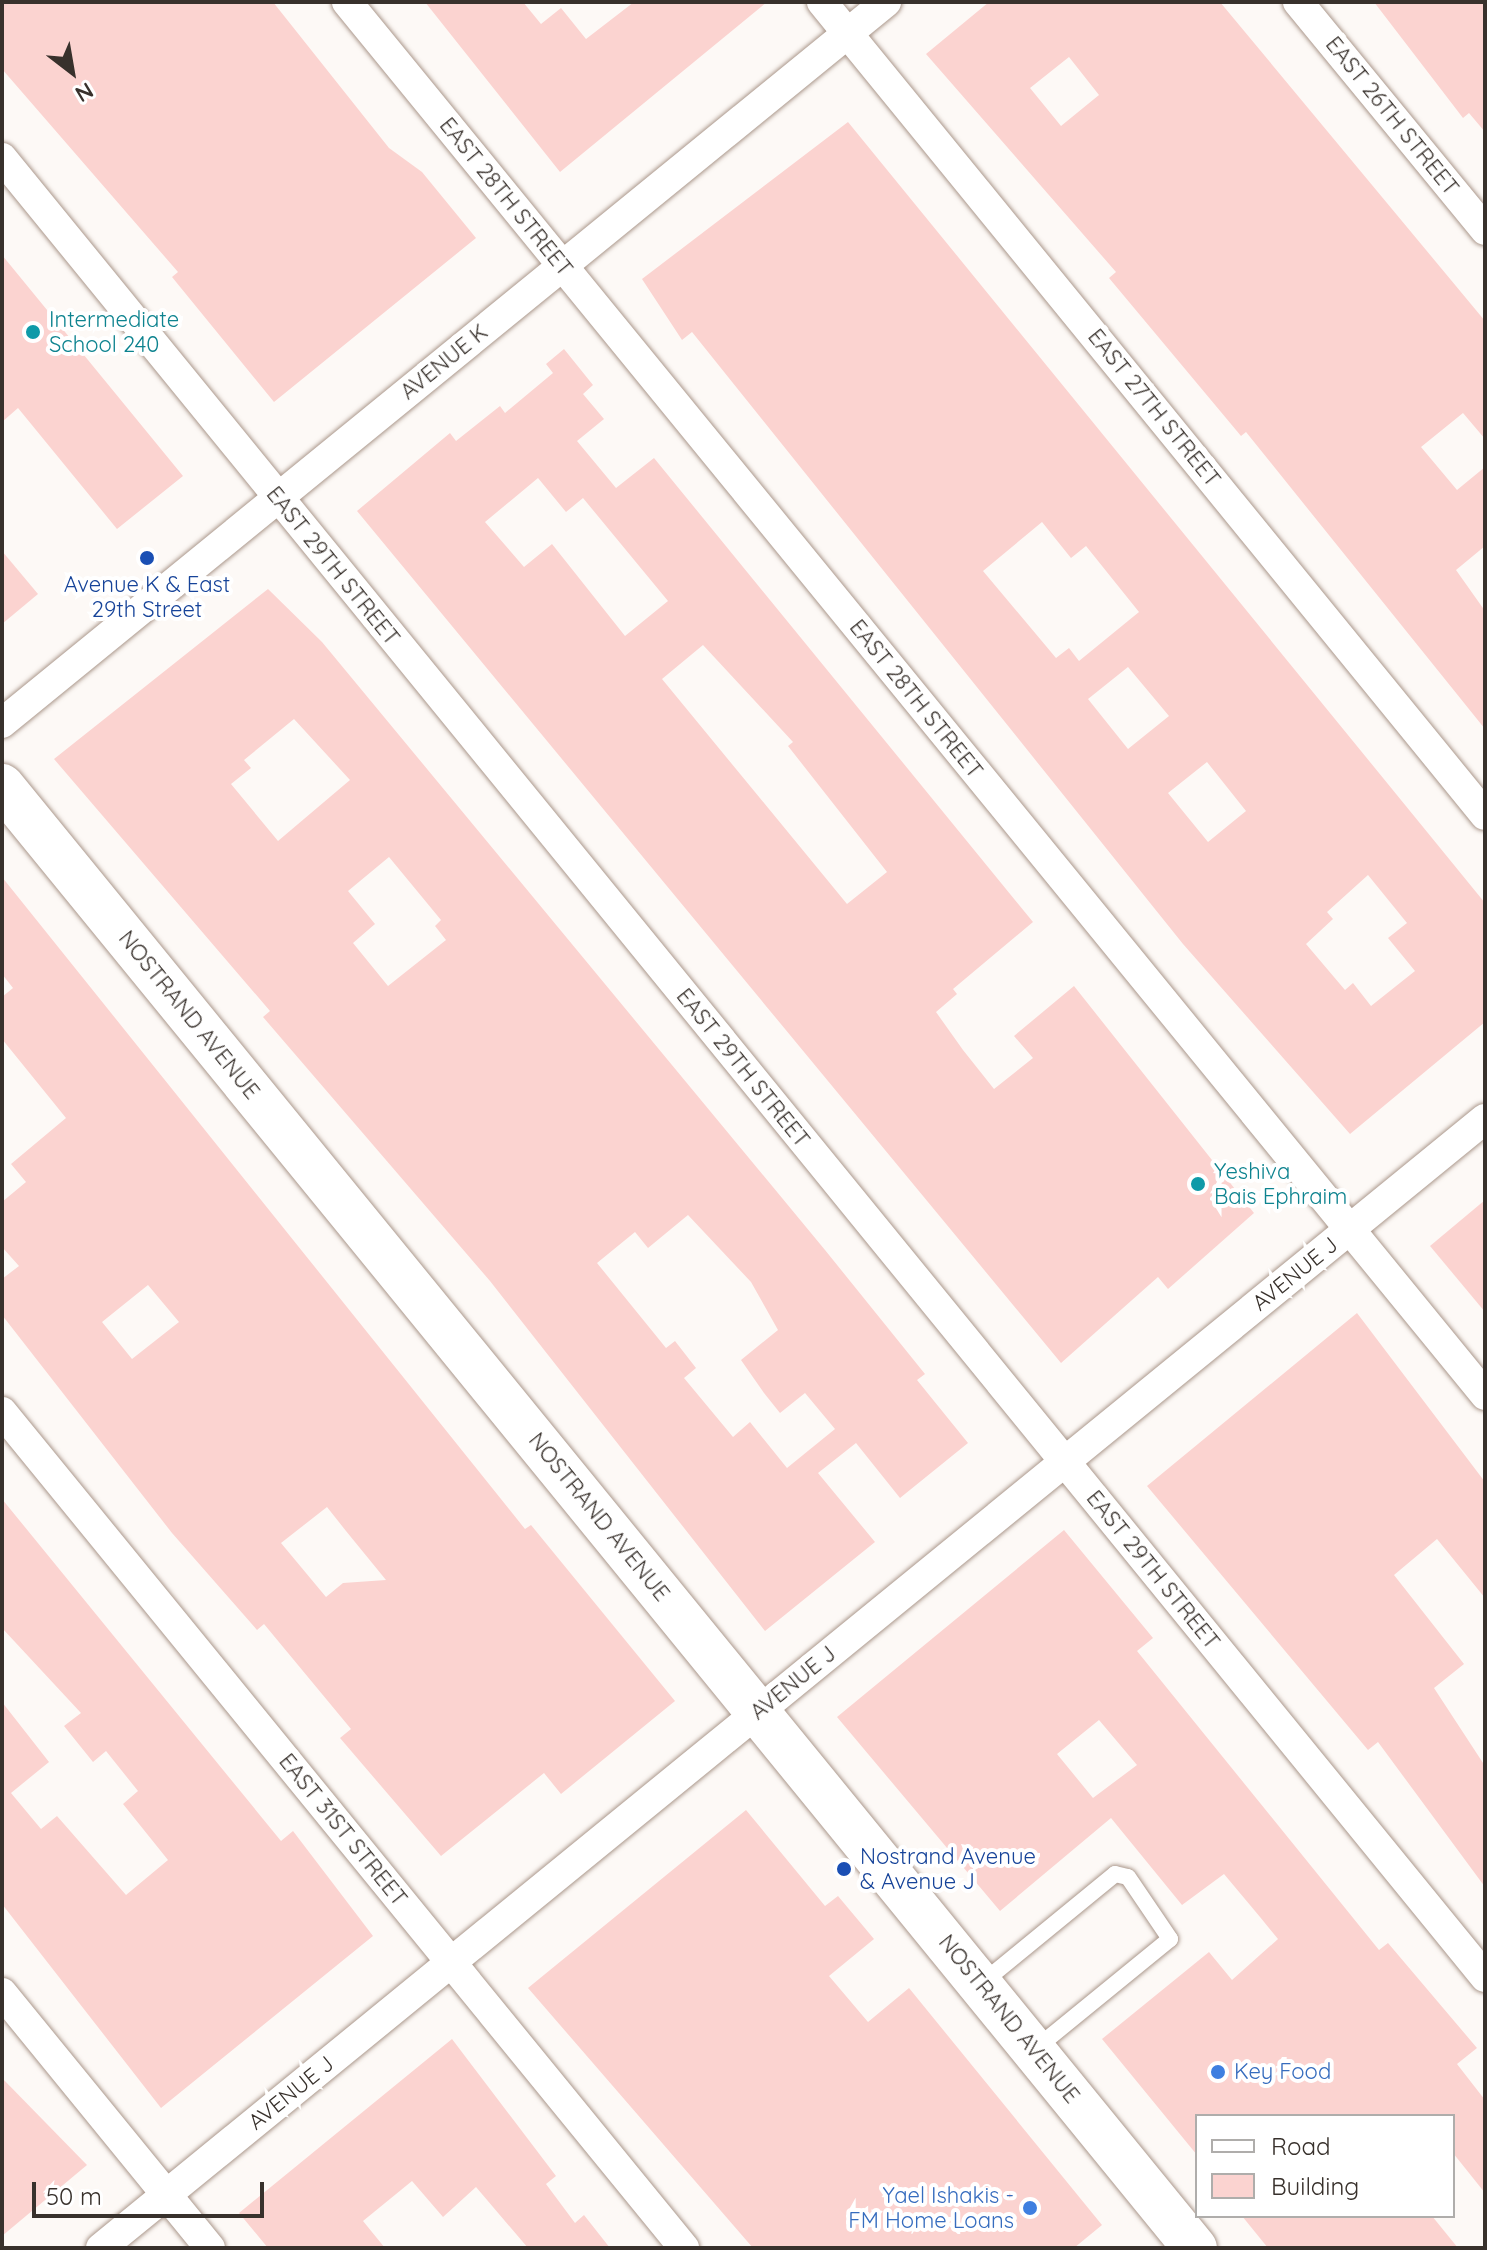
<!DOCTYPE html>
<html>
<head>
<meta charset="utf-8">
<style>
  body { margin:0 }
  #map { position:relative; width:1487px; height:2250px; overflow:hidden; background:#fdf9f6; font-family:Quicksand,sans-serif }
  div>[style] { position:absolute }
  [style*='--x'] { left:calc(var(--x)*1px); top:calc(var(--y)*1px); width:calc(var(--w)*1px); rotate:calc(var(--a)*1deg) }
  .building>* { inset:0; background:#fbd3d0 }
  .roads { filter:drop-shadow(0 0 2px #ab988c) drop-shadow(0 0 2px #ab988c) }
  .lane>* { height:16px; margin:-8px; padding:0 8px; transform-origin:8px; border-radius:8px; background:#fff }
  .street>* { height:30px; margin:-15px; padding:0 15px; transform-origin:15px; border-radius:15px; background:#fff }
  .secondary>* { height:44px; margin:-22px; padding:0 22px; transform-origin:22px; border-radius:22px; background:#fff }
  .dots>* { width:22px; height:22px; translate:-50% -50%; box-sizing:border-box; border:4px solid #fff; border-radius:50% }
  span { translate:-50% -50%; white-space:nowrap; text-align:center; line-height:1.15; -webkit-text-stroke:8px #fff; paint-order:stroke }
  .street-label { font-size:22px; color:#38312c }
  .culture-label { font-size:22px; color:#0d838f }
  .left { translate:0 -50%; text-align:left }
  .transit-label { font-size:22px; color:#164399 }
  .shop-label { font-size:22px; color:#366cbe }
  .right { translate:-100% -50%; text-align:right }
  .frame { position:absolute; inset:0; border:4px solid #38312c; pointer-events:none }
  .legend { position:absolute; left:1195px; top:2114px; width:260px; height:104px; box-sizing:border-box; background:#fff; border:2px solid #afadab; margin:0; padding:10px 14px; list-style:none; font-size:24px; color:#38312c }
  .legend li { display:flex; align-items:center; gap:16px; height:40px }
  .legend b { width:40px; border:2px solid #afadab }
  .north { position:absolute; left:32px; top:32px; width:80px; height:80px; -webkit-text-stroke:6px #fff; paint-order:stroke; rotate:149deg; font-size:22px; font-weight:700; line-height:32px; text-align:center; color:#38312c }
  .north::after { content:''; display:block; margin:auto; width:28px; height:36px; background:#38312c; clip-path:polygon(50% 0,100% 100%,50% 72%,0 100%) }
  .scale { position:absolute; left:32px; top:2182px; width:232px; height:36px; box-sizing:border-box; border:4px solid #38312c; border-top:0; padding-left:10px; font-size:24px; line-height:28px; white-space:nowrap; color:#38312c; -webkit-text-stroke:6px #fff; paint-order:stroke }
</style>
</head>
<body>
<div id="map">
  <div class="building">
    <i style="clip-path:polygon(2px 2px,273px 2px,389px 148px,422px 172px,476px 238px,274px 402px,172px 277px,178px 272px,2px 69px)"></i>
    <i style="clip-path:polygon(425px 2px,523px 2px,541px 24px,561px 8px,586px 39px,634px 2px,767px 2px,560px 172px)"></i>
    <i style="clip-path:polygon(evenodd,989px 2px,1220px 2px,1485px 321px,1485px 439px,1463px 413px,1421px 447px,1457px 490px,1485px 467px,1485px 546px,1456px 570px,1485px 611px,1485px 729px,1246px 432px,1241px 436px,1109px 278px,1116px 272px,926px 54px,989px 2px,1069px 57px,1099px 95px,1061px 126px,1030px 88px,1069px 57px)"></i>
    <i style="clip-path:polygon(1374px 2px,1485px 2px,1485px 132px,1469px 113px,1463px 118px)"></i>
    <i style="clip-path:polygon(evenodd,848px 122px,1485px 903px,1485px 1022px,1350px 1134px,1183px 944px,692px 332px,682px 340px,642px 279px,848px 122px,1042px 522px,1071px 558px,1086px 546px,1139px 612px,1079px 661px,1069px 648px,1056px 658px,983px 571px,1042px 522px,848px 122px,1128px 667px,1169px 716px,1128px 749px,1088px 699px,1128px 667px,848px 122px,1207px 762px,1246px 811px,1208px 842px,1168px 793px,1207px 762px,848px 122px,1368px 875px,1407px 923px,1388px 938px,1415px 971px,1371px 1006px,1353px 983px,1345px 990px,1306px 944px,1333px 919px,1327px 912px,1368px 875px)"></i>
    <i style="clip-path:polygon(2px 255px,183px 476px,117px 529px,18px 408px,2px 422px)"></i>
    <i style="clip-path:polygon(evenodd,564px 349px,593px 385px,583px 394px,604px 419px,577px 441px,616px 488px,654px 458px,1033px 922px,953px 989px,957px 994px,936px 1012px,963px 1050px,994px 1089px,1033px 1058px,1014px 1036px,1074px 986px,1254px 1213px,1168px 1289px,1158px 1277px,1061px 1363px,357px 511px,450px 433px,456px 441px,500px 406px,505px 413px,553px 373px,546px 364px,564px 349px,538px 478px,566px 512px,583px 498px,668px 601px,625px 636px,552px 544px,524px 567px,485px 522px,538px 478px,564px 349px,703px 645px,793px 742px,788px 746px,887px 872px,847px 904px,662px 679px,703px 645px)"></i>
    <i style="clip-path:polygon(2px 551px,38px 594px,2px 624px)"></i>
    <i style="clip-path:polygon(evenodd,268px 589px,322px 642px,825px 1250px,925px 1374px,917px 1380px,968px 1443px,900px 1498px,856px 1443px,818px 1473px,875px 1542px,765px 1631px,490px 1281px,263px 1017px,270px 1011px,54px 759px,268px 589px,294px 719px,350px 780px,278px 841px,231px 784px,251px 768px,244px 760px,294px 719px,268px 589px,389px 857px,441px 920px,435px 926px,446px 940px,388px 986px,353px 943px,375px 924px,348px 891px,389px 857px,268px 589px,688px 1215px,751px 1282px,778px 1330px,741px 1360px,764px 1393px,780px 1413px,805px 1393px,835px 1429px,787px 1468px,750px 1422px,733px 1437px,684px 1378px,696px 1368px,675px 1341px,666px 1348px,597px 1263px,635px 1232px,648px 1248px,688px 1215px)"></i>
    <i style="clip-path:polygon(evenodd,2px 877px,525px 1529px,531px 1525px,675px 1701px,561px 1794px,544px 1773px,441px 1856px,340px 1738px,351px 1729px,264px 1624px,257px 1630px,172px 1533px,2px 1315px,2px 1279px,19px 1266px,2px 1247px,2px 1202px,26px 1182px,11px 1164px,66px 1118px,2px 1039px,2px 997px,13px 988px,2px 974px,2px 877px,148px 1285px,179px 1322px,132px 1359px,102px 1322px,148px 1285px,2px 877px,327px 1507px,346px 1531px,386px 1580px,343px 1583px,326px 1597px,281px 1543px,327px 1507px)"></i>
    <i style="clip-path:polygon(1485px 1200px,1485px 1312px,1430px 1246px)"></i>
    <i style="clip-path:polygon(1357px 1313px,1485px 1482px,1485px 1598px,1437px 1539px,1394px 1575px,1464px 1664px,1434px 1688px,1485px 1766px,1485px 1887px,1378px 1742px,1368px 1750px,1147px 1486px)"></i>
    <i style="clip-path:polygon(2px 1499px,281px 1841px,293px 1831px,373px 1936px,161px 2108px,2px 1904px,2px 1702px,49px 1762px,11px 1793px,41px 1829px,57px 1816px,126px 1895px,168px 1860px,123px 1804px,138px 1791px,106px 1751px,93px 1762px,64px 1726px,81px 1713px,2px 1628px)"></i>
    <i style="clip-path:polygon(evenodd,1064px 1530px,1153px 1638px,1137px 1651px,1379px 1950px,1388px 1943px,1477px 2048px,1457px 2064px,1485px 2100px,1485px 2193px,1453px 2153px,1453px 2116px,1197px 2116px,1197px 2155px,1102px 2039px,1209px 1952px,1232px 1980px,1278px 1939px,1260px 1917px,1224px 1874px,1182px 1905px,1111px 1818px,1000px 1911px,837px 1717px,1064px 1530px,1099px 1720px,1137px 1765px,1093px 1798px,1057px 1754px,1099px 1720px)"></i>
    <i style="clip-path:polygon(746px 1810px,825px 1906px,838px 1896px,874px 1939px,829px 1976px,868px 2022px,909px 1988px,1102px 2225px,1074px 2248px,753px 2248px,528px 1988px)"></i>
    <i style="clip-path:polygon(452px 2039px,556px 2176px,546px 2184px,575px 2223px,584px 2215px,610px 2248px,528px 2248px,476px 2187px,443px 2217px,412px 2181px,363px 2221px,385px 2248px,268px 2248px,239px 2213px)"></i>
    <i style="clip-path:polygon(2px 2078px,87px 2165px,2px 2236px)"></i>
    <i style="clip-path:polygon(1242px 2216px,1432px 2216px,1458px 2248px,1268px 2248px)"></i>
  </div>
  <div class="roads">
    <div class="lane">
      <i style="--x:982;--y:1983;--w:172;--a:-39.3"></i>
      <i style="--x:1115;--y:1874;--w:13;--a:13"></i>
      <i style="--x:1128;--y:1877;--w:75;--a:55.9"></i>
      <i style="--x:1170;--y:1939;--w:176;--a:140.8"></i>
    </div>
    <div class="street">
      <i style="--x:347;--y:2;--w:1799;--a:50.75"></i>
      <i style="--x:822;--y:2;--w:1049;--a:50.8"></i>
      <i style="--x:1298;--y:2;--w:295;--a:50.6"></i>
      <i style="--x:2;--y:158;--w:2347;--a:50.81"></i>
      <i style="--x:2;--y:723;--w:1141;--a:-39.2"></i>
      <i style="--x:2;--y:1412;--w:1079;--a:50.79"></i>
      <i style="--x:2;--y:1993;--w:329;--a:50.8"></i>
      <i style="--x:101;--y:2248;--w:1786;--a:-39.21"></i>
    </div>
    <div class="secondary">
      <i style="--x:2;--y:786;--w:1887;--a:50.79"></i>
    </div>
  </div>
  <div class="dots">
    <i style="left:33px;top:332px;background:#0f9aa8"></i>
    <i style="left:147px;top:558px;background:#1a4fb4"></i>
    <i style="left:1198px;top:1184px;background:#0f9aa8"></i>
    <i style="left:844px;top:1869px;background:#1a4fb4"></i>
    <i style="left:1218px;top:2072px;background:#3f7fe0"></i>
    <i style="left:1030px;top:2208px;background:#3f7fe0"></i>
  </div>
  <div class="street-label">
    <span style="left:1392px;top:116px;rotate:51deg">EAST 26TH STREET</span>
    <span style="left:506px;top:197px;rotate:51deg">EAST 28TH STREET</span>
    <span style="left:444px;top:362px;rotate:-39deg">AVENUE K</span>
    <span style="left:1154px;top:408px;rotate:51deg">EAST 27TH STREET</span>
    <span style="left:333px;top:566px;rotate:51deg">EAST 29TH STREET</span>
    <span style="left:916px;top:699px;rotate:51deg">EAST 28TH STREET</span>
    <span style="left:189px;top:1015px;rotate:51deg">NOSTRAND AVENUE</span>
    <span style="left:743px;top:1068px;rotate:51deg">EAST 29TH STREET</span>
    <span style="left:1295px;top:1274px;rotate:-39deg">AVENUE J</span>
    <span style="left:599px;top:1517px;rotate:51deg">NOSTRAND AVENUE</span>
    <span style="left:1153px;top:1570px;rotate:51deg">EAST 29TH STREET</span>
    <span style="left:793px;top:1683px;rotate:-39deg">AVENUE J</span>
    <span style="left:343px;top:1830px;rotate:51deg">EAST 31ST STREET</span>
    <span style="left:1009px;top:2019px;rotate:51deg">NOSTRAND AVENUE</span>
    <span style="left:291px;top:2093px;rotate:-39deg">AVENUE J</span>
  </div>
  <div class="culture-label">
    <span class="left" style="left:49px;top:332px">Intermediate<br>School 240</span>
    <span class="left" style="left:1214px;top:1184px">Yeshiva<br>Bais Ephraim</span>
  </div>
  <div class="transit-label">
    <span style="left:147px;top:597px">Avenue K &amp; East<br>29th Street</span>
    <span class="left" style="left:860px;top:1869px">Nostrand Avenue<br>&amp; Avenue J</span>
  </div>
  <div class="shop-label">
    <span class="left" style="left:1234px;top:2072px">Key Food</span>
    <span class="right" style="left:1014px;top:2208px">Yael Ishakis -<br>FM Home Loans</span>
  </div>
  <div class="frame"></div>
  <ul class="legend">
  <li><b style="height:10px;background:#fff"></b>Road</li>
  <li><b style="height:22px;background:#fbd3d0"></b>Building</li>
  </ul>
  <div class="north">N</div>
  <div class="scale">50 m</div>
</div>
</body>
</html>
